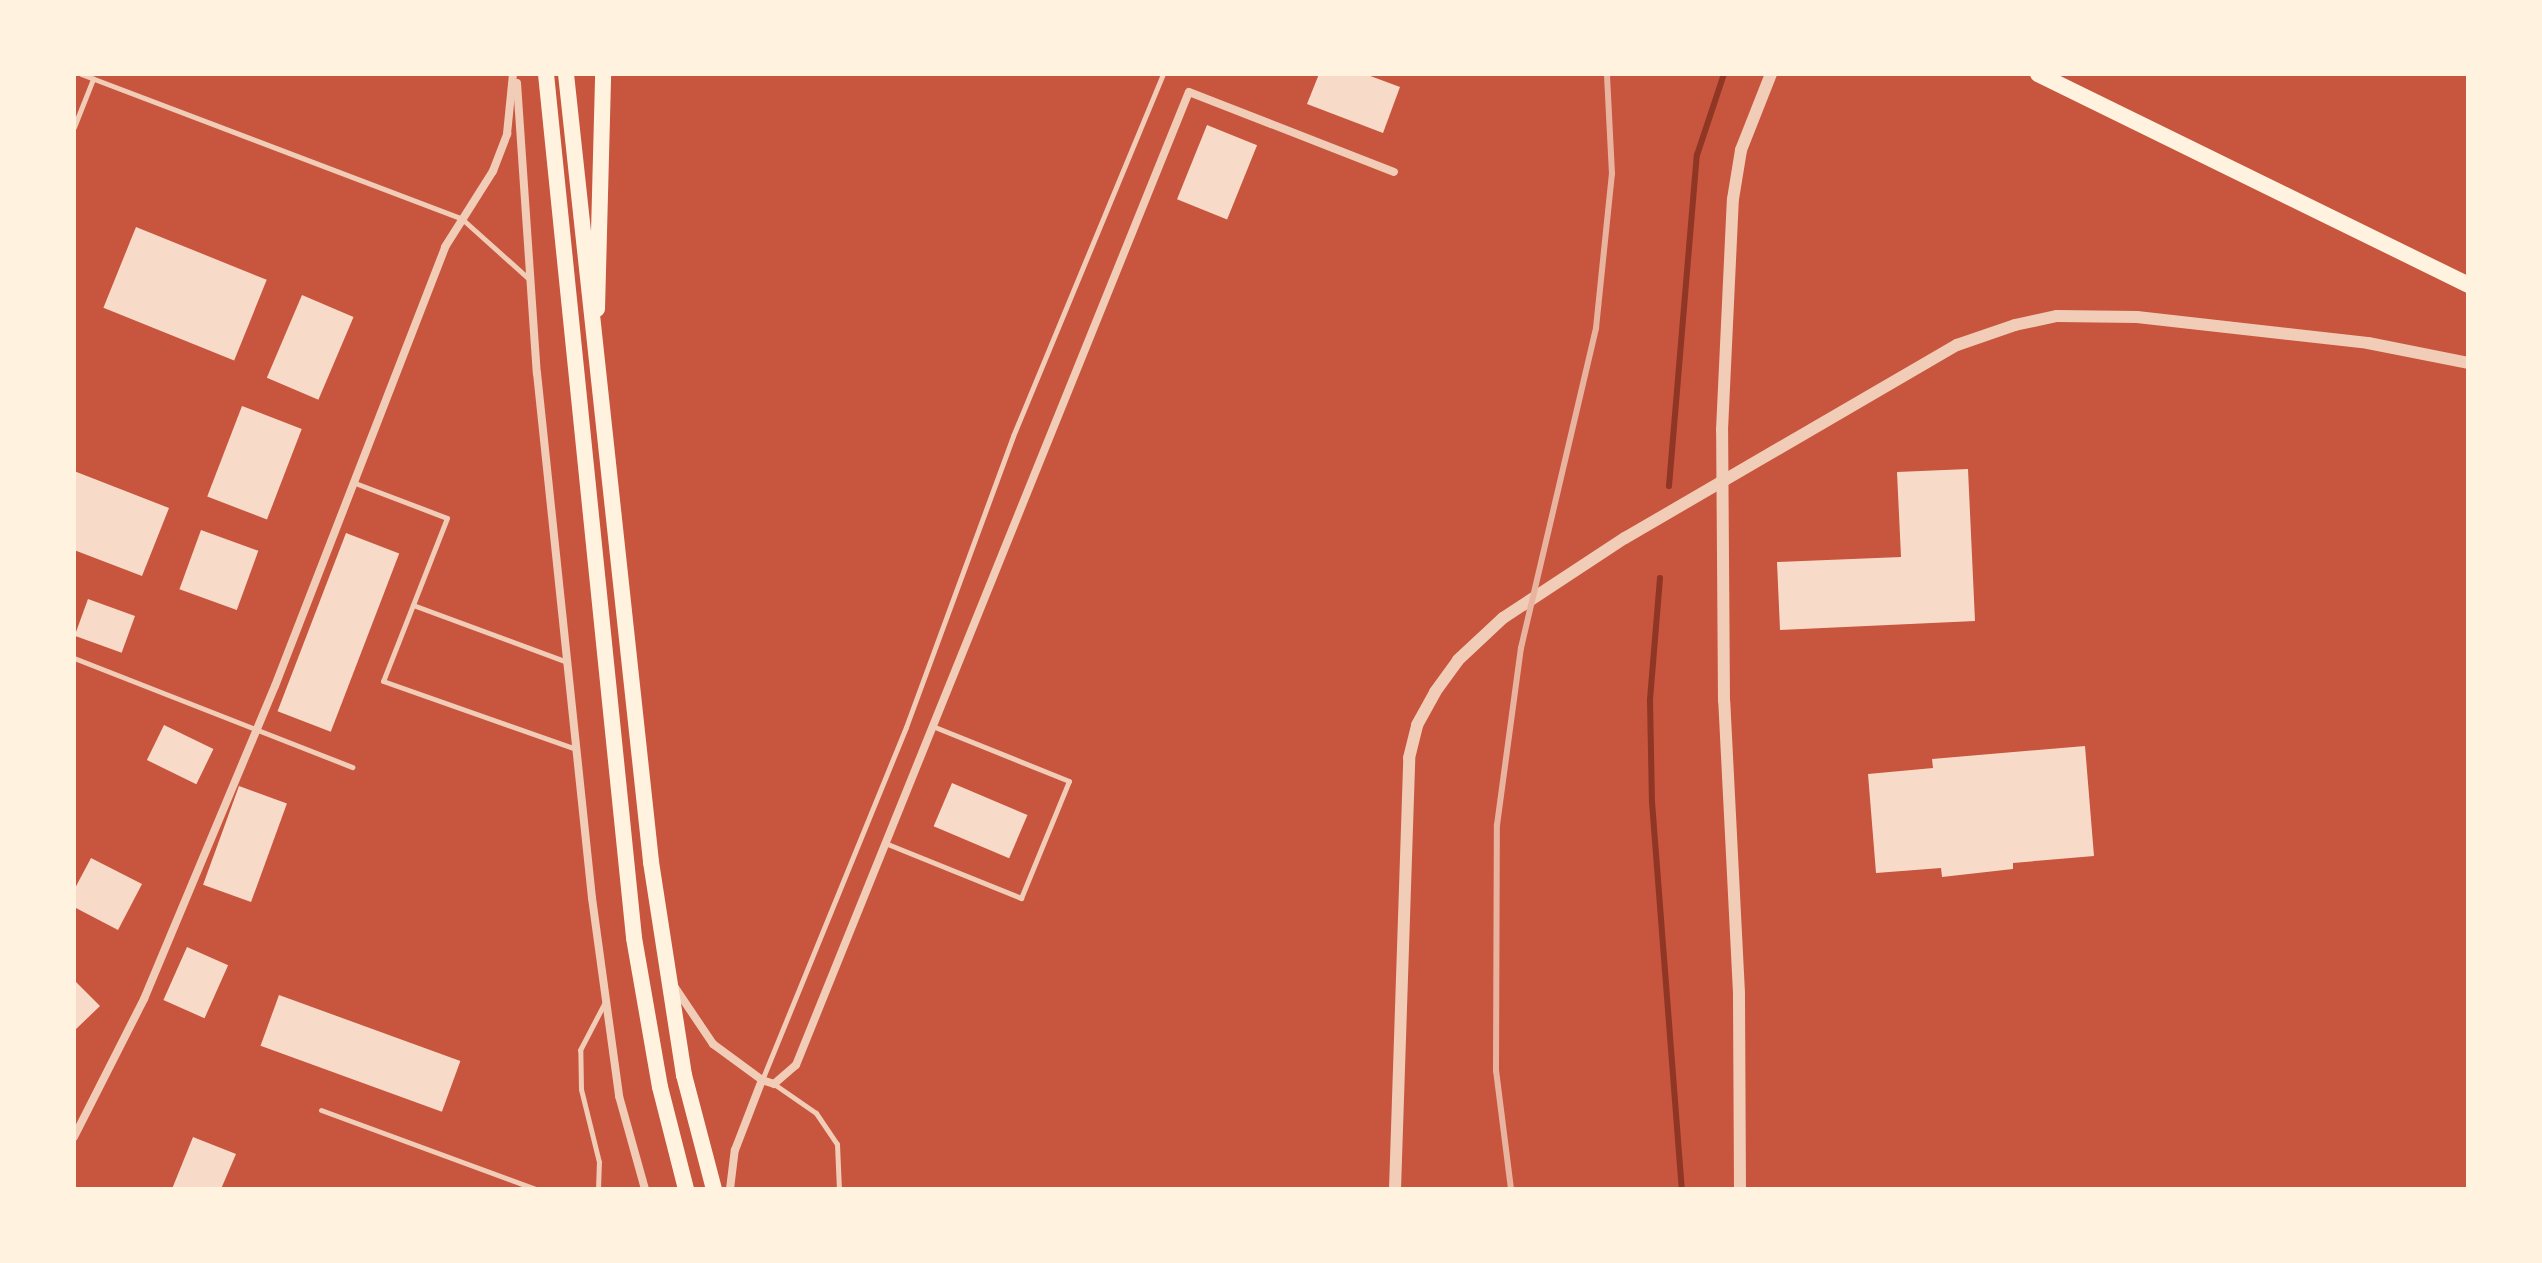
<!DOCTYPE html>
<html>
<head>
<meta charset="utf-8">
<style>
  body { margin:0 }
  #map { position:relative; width:2542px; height:1263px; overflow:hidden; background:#c8553d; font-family:"Nunito Sans",sans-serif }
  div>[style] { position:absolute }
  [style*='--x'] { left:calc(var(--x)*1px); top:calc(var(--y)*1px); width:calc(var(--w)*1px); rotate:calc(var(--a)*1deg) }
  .stream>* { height:6px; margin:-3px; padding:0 3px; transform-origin:3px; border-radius:3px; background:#8f3625 }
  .building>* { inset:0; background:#f7dbc8; transform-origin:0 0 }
  .service>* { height:5px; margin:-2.5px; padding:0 2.5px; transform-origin:2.5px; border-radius:2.5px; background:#f1ccb7 }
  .minor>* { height:8px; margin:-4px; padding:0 4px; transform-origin:4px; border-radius:4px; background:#f1ccb7 }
  .tertiary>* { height:12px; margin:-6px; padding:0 6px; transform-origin:6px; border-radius:6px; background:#f1ccb7 }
  .primary>* { height:16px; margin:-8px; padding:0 8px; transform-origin:8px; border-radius:8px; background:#fff3e0 }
  .trunk>* { height:16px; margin:-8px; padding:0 8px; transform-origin:8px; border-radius:8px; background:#fff3e0 }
  .rail>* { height:6px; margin:-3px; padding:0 3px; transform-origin:3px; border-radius:3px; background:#e9b49f }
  span { translate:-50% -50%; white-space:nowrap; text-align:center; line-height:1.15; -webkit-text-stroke:6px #fff3e0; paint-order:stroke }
  .frame { position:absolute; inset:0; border:76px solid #fff3e0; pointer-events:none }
</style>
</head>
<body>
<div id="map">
  <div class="stream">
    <i style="--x:1669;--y:486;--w:332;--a:-85.2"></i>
    <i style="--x:1697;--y:155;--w:85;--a:-71.6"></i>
    <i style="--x:1660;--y:578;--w:122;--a:94.7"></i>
    <i style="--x:1650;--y:700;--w:102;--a:88.9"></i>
    <i style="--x:1652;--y:802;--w:388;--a:85.6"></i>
  </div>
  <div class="building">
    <i style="clip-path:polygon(1319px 74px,1365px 74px,1400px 87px,1383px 133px,1307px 104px)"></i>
    <i style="left:1207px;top:125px;width:54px;height:80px;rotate:22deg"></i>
    <i style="left:136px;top:227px;width:141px;height:87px;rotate:22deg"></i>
    <i style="left:302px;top:295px;width:56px;height:90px;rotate:23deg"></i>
    <i style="left:242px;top:406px;width:64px;height:97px;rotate:21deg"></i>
    <i style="clip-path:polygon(1968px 469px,1975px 621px,1780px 630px,1777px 562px,1901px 557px,1897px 472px)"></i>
    <i style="clip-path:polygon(74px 471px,169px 508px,142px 576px,74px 550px)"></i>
    <i style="left:201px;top:530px;width:61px;height:63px;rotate:20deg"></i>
    <i style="left:346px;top:533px;width:57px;height:191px;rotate:21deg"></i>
    <i style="left:88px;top:599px;width:50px;height:39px;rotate:20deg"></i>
    <i style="left:164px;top:725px;width:55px;height:39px;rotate:26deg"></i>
    <i style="clip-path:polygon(2085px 746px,2094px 856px,2013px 863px,2013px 869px,1942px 877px,1941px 868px,1876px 873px,1868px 774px,1933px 768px,1932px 759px)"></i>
    <i style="left:952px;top:783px;width:82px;height:47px;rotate:23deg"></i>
    <i style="left:239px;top:786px;width:51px;height:105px;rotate:20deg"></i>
    <i style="clip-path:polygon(91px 858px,142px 884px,118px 930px,74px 907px,74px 890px)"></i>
    <i style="left:187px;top:947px;width:45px;height:58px;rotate:24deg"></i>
    <i style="clip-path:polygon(74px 980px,100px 1006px,74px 1031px)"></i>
    <i style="left:279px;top:995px;width:193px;height:54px;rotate:20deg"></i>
    <i style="clip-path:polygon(193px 1137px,236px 1154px,221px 1189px,172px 1189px)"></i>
  </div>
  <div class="service">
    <i style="--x:81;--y:74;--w:406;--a:20.8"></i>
    <i style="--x:461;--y:218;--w:93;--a:41.9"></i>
    <i style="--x:74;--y:127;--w:52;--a:-68.4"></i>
    <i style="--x:355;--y:483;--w:98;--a:20.8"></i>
    <i style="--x:447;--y:518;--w:175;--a:111.4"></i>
    <i style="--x:383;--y:681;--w:205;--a:19.4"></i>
    <i style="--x:413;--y:605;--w:164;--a:20.3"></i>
    <i style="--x:74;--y:658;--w:299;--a:21.4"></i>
    <i style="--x:885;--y:843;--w:147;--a:22"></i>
    <i style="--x:1021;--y:898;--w:126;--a:-67.7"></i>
    <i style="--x:1069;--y:781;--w:148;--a:-158.1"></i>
    <i style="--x:762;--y:1080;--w:381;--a:-67.8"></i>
    <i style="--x:906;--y:727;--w:310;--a:-69.8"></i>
    <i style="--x:1013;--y:436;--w:392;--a:-67.5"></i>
    <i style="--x:774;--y:1084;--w:51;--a:34.6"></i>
    <i style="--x:816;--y:1113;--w:37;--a:56"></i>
    <i style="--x:837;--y:1144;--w:45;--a:87.5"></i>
    <i style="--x:321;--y:1110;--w:229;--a:20.2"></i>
    <i style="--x:598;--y:1189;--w:27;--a:-88"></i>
    <i style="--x:599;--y:1162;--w:75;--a:-103.9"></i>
    <i style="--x:581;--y:1089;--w:39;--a:-91"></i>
    <i style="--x:580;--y:1050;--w:54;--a:-62.5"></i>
  </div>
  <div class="minor">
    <i style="--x:517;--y:83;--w:291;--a:86.1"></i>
    <i style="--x:537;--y:373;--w:528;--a:84.02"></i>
    <i style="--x:592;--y:898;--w:200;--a:82.2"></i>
    <i style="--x:619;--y:1096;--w:97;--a:74.4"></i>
    <i style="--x:674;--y:986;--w:70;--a:56.1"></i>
    <i style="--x:713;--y:1044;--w:61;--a:36.3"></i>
    <i style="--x:762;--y:1080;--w:13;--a:18"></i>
    <i style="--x:774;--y:1084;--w:29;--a:-41"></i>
    <i style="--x:796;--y:1065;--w:1049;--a:-68.01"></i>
    <i style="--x:1189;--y:92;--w:220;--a:21.3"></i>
    <i style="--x:74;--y:1137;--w:155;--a:-63.1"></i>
    <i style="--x:144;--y:999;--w:339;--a:-67.3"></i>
    <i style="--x:275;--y:686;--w:471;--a:-68.8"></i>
    <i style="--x:445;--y:247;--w:90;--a:-57.7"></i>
    <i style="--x:493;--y:171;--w:40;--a:-69"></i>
    <i style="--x:507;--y:134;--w:60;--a:-84.3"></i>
    <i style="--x:730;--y:1189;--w:39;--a:-83"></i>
    <i style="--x:735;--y:1150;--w:75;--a:-68.9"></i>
  </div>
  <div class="tertiary">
    <i style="--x:1395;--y:1189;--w:431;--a:-88.1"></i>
    <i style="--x:1409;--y:758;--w:34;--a:-76"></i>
    <i style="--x:1417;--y:725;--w:38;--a:-61"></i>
    <i style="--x:1435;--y:692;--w:39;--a:-54"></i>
    <i style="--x:1458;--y:660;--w:62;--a:-43"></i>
    <i style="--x:1503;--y:618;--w:146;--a:-33.3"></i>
    <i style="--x:1625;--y:538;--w:384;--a:-30.2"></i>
    <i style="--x:1957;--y:345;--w:61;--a:-19"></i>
    <i style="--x:2015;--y:325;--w:43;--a:-12.1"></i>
    <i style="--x:2057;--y:316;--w:80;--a:0.7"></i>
    <i style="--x:2137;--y:317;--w:232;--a:6.4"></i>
    <i style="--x:2368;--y:343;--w:102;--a:11.3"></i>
    <i style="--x:1740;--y:1189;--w:196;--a:-90.3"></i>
    <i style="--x:1739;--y:993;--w:292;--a:-92.9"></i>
    <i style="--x:1724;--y:701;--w:271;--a:-90.4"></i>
    <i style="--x:1722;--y:430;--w:231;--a:-87.3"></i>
    <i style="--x:1733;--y:199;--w:50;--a:-80.7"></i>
    <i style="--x:1741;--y:150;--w:82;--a:-68.5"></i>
  </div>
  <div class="primary">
    <i style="--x:2038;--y:74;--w:479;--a:26.1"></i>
  </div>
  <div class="trunk">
    <i style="--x:546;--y:74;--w:868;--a:84.18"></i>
    <i style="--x:634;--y:938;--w:151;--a:80.1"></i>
    <i style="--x:660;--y:1087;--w:105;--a:75.7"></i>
    <i style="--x:566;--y:74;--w:793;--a:83.84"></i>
    <i style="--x:651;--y:862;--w:216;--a:81.2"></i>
    <i style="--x:684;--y:1075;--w:118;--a:75.3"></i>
    <i style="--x:597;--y:309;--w:235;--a:-88.5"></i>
  </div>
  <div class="rail">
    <i style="--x:1511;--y:1189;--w:119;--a:-97.2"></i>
    <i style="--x:1496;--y:1071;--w:246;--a:-89.8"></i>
    <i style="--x:1497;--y:825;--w:179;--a:-82.3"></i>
    <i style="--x:1521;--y:648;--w:329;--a:-76.8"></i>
    <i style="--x:1596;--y:328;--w:155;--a:-84.1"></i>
    <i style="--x:1612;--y:174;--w:100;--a:-92.9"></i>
  </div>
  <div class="frame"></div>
</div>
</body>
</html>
